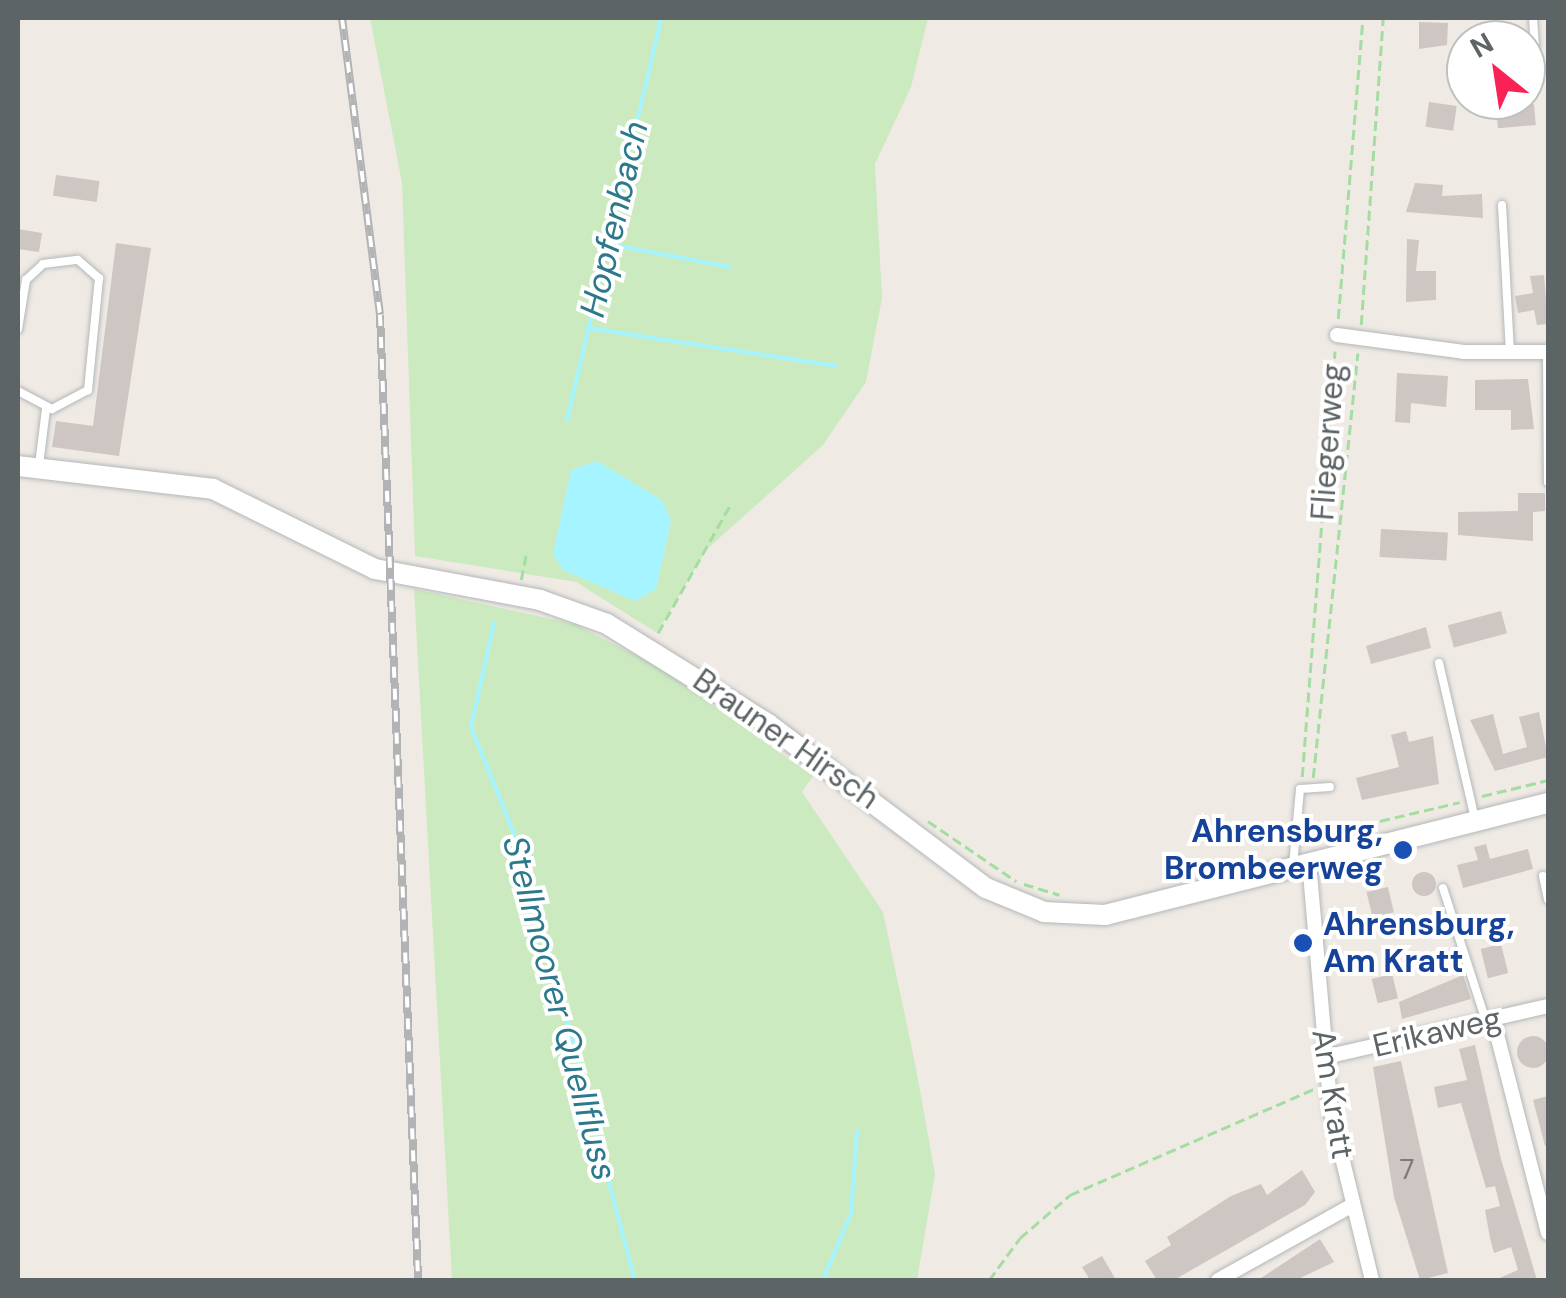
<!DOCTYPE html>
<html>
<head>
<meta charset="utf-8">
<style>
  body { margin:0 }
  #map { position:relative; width:1566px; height:1298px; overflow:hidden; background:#f0eae4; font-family:"DM Sans",sans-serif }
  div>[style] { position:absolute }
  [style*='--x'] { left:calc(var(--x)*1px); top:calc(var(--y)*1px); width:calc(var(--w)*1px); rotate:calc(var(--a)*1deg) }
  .green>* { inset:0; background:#cceabf }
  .water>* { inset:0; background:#a5f4ff }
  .stream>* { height:4px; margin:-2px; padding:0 2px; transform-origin:2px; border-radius:2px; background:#a5f4ff }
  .building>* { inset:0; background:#cdc6c3; transform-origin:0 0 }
  .round { border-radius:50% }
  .path>* { height:2.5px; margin-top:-1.25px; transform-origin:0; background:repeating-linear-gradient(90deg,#a4dda1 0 10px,transparent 0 15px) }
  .roads { filter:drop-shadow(0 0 2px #b2b8ba) drop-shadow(0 0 2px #b2b8ba) }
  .lane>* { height:8px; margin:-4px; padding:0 4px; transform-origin:4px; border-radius:4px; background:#fff }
  .street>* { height:14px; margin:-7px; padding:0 7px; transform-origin:7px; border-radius:7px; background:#fff }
  .secondary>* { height:20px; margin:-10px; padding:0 10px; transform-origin:10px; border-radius:10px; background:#fff }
  .rail>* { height:8px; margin-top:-4px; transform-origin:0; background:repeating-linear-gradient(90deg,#fff 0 11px,#b2b3b4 0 22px); box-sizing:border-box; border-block:2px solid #b2b3b4 }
  .dots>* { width:28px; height:28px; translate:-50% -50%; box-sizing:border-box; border:5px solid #fff; border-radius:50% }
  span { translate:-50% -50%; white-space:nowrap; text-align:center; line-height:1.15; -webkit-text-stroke:8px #fff; paint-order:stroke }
  .number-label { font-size:28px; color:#787c7d }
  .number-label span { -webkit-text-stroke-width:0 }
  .street-label { font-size:32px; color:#5c6466 }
  .transit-label { font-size:32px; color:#164399; font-weight:700 }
  .right { translate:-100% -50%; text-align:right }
  .left { translate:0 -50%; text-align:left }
  .water-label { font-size:35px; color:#2d798c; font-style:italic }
  .frame { position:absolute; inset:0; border:20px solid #5c6466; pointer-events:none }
  .north { position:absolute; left:1446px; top:20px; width:100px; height:100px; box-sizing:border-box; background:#fff; border:2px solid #bec1c2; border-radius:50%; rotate:330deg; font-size:28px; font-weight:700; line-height:40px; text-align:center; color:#5c6466 }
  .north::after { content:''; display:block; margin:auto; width:35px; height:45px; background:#f92255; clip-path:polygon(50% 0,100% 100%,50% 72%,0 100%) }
</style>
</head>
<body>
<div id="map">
  <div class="green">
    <i style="clip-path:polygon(evenodd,370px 18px,928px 18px,911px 87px,875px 164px,882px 298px,866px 382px,823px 445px,706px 550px,657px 633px,576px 582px,415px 556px,402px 183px,370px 18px,597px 461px,671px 521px,656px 589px,635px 601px,571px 470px,597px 461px)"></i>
    <i style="clip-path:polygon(414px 589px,574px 624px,657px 666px,813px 776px,802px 792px,883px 912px,915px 1063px,935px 1174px,917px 1280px,452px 1280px)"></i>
  </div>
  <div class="water">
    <i style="clip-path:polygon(597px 461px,662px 500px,671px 521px,656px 589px,635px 601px,563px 570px,553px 554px,571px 470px)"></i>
  </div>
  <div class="stream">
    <i style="--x:608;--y:244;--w:124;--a:10.7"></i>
    <i style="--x:588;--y:328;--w:250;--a:8.7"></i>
    <i style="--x:567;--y:420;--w:413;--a:-76.8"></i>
    <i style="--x:494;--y:623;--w:107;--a:102.5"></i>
    <i style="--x:471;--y:727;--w:147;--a:68"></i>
    <i style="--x:526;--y:863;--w:431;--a:75.4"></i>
    <i style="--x:823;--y:1280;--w:73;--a:-67.3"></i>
    <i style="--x:851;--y:1213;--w:82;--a:-85.8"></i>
  </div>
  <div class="building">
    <i style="clip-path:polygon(1419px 22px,1448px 23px,1447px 45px,1419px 49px)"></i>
    <i style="left:1429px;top:102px;width:28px;height:25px;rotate:8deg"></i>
    <i style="left:1534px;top:104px;width:21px;height:38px;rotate:85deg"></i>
    <i style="left:56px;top:175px;width:44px;height:21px;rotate:8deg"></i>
    <i style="clip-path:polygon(1415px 183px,1443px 185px,1442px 196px,1482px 194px,1483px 218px,1406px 212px)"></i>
    <i style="clip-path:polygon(18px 229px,42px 233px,39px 252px,18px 249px)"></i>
    <i style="clip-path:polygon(1407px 239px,1419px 240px,1416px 271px,1436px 271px,1436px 300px,1406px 302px)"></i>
    <i style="clip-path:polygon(116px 243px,151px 248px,119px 456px,52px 447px,56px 421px,93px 426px)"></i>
    <i style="clip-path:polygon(1544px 275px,1548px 324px,1537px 325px,1534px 310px,1518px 313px,1515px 296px,1533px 293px,1530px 276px)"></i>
    <i style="clip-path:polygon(1397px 373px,1448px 376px,1446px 407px,1411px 403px,1410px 423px,1395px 422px)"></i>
    <i style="clip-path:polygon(1528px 379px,1534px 429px,1511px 430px,1511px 410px,1475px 410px,1475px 380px)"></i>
    <i style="clip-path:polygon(1518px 493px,1545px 493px,1545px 511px,1533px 512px,1533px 541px,1458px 535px,1458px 512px,1518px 511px)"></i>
    <i style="left:1381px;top:529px;width:67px;height:28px;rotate:3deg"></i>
    <i style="left:1501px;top:611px;width:23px;height:55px;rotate:75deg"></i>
    <i style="clip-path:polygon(1426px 627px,1431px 648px,1371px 664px,1366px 646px)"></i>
    <i style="clip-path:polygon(1539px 712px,1548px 757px,1495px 771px,1470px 720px,1493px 714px,1503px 754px,1527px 747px,1519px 717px)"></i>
    <i style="clip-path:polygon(1406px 731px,1409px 742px,1433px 736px,1439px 784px,1362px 800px,1356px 778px,1399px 767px,1391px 735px)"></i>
    <i style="clip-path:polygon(1486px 844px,1490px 859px,1528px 849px,1533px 869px,1463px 888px,1457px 865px,1478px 860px,1474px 847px)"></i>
    <i class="round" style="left:1412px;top:872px;width:24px;height:24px"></i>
    <i style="left:1388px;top:887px;width:26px;height:22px;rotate:77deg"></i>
    <i style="left:1501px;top:944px;width:30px;height:21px;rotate:76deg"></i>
    <i style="left:1392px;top:974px;width:25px;height:21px;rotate:76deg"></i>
    <i style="clip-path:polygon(1463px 975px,1471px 999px,1402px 1019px,1399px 1002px)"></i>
    <i class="round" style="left:1517px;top:1036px;width:32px;height:32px"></i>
    <i style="clip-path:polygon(1475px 1045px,1501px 1159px,1537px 1280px,1495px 1280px,1518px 1270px,1511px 1247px,1494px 1253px,1490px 1238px,1485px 1210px,1500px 1206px,1495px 1186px,1486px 1188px,1461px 1103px,1438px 1108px,1434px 1087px,1467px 1080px,1459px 1049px)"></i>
    <i style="clip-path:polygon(1401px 1061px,1448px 1273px,1420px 1280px,1394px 1197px,1373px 1067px)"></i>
    <i style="clip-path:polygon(1548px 1096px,1548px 1146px,1545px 1146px,1533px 1100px)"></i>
    <i style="clip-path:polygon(1302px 1170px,1315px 1192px,1305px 1205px,1174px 1280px,1157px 1280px,1145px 1261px,1171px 1245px,1167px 1237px,1231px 1196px,1261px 1184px,1267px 1195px)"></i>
    <i style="clip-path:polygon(1320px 1239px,1334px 1262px,1296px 1280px,1258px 1280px)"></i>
    <i style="clip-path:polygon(1102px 1256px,1116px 1280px,1090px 1280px,1082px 1267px)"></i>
  </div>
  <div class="path">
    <i style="--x:1338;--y:319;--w:302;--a:-85.3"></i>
    <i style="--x:1361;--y:325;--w:308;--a:-85.9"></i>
    <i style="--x:521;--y:580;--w:25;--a:-79"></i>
    <i style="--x:658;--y:633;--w:147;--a:-60.6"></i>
    <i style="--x:1302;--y:777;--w:427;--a:-85.6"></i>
    <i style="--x:1313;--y:778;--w:427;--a:-84"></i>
    <i style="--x:1482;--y:796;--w:68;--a:-13.6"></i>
    <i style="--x:928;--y:821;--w:107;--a:34.3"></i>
    <i style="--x:1307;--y:838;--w:157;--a:-13.2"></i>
    <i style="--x:1024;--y:884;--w:37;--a:17"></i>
    <i style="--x:989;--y:1280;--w:52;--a:-53.6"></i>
    <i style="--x:1020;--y:1238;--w:66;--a:-40.7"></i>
    <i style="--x:1070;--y:1195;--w:266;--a:-23.5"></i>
  </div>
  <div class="roads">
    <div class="lane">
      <i style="--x:1533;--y:18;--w:29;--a:86"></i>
      <i style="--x:1502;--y:205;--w:147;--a:86.9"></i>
      <i style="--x:18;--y:329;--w:50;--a:-80.7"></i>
      <i style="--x:26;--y:280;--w:23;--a:-43"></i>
      <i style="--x:43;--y:264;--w:35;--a:-7"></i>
      <i style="--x:78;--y:260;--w:28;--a:41"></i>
      <i style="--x:99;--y:278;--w:113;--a:95.6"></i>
      <i style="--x:88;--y:390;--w:41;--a:152.2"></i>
      <i style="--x:52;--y:409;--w:38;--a:-152"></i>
      <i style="--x:1547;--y:352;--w:130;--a:89.6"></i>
      <i style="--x:39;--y:465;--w:56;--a:-82.9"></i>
      <i style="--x:1439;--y:663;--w:160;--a:77"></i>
      <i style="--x:1293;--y:866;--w:77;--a:-84.8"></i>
      <i style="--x:1300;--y:789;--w:30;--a:-4"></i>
      <i style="--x:1543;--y:876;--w:24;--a:78"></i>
      <i style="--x:1443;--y:888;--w:140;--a:72.1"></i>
    </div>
    <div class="street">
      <i style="--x:1337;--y:335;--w:128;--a:7.6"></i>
      <i style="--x:1464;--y:352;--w:84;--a:0"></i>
      <i style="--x:1309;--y:862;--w:251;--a:85"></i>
      <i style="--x:1331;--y:1112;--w:173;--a:76.3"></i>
      <i style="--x:1493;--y:1019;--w:221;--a:75.6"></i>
      <i style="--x:1325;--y:1057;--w:229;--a:-12.9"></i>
      <i style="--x:1218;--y:1280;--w:154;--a:-29.1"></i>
    </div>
    <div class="secondary">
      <i style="--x:18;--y:466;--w:196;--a:6.7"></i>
      <i style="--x:213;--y:489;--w:181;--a:26.3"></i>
      <i style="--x:375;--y:569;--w:168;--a:10.6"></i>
      <i style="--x:540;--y:600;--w:71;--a:19.7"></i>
      <i style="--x:607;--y:624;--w:190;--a:31.8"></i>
      <i style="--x:768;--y:724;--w:273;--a:37"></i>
      <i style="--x:986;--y:888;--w:63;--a:22.5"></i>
      <i style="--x:1044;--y:912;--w:61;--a:2.8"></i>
      <i style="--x:1105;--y:915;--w:457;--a:-14.2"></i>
    </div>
  </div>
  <div class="rail">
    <i style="--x:342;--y:18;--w:299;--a:82.7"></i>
    <i style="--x:380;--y:315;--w:966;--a:87.74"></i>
  </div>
  <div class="dots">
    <i style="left:1403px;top:850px;background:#1a4fb4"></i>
    <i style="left:1303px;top:943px;background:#1a4fb4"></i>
  </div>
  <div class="number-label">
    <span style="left:1407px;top:1170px">7</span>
  </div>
  <div class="street-label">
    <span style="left:1328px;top:442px;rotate:-86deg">Fliegerweg</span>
    <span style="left:786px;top:739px;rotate:35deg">Brauner Hirsch</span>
    <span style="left:1437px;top:1032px;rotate:-13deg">Erikaweg</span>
    <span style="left:1333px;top:1094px;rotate:81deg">Am Kratt</span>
  </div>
  <div class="transit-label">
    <span class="right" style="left:1383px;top:850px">Ahrensburg,<br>Brombeerweg</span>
    <span class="left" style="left:1323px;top:943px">Ahrensburg,<br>Am Kratt</span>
  </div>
  <div class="water-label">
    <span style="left:614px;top:219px;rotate:-77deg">Hopfenbach</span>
    <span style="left:560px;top:1008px;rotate:75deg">Stellmoorer Quellfluss</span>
  </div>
  <div class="frame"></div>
  <div class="north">N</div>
</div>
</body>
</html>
